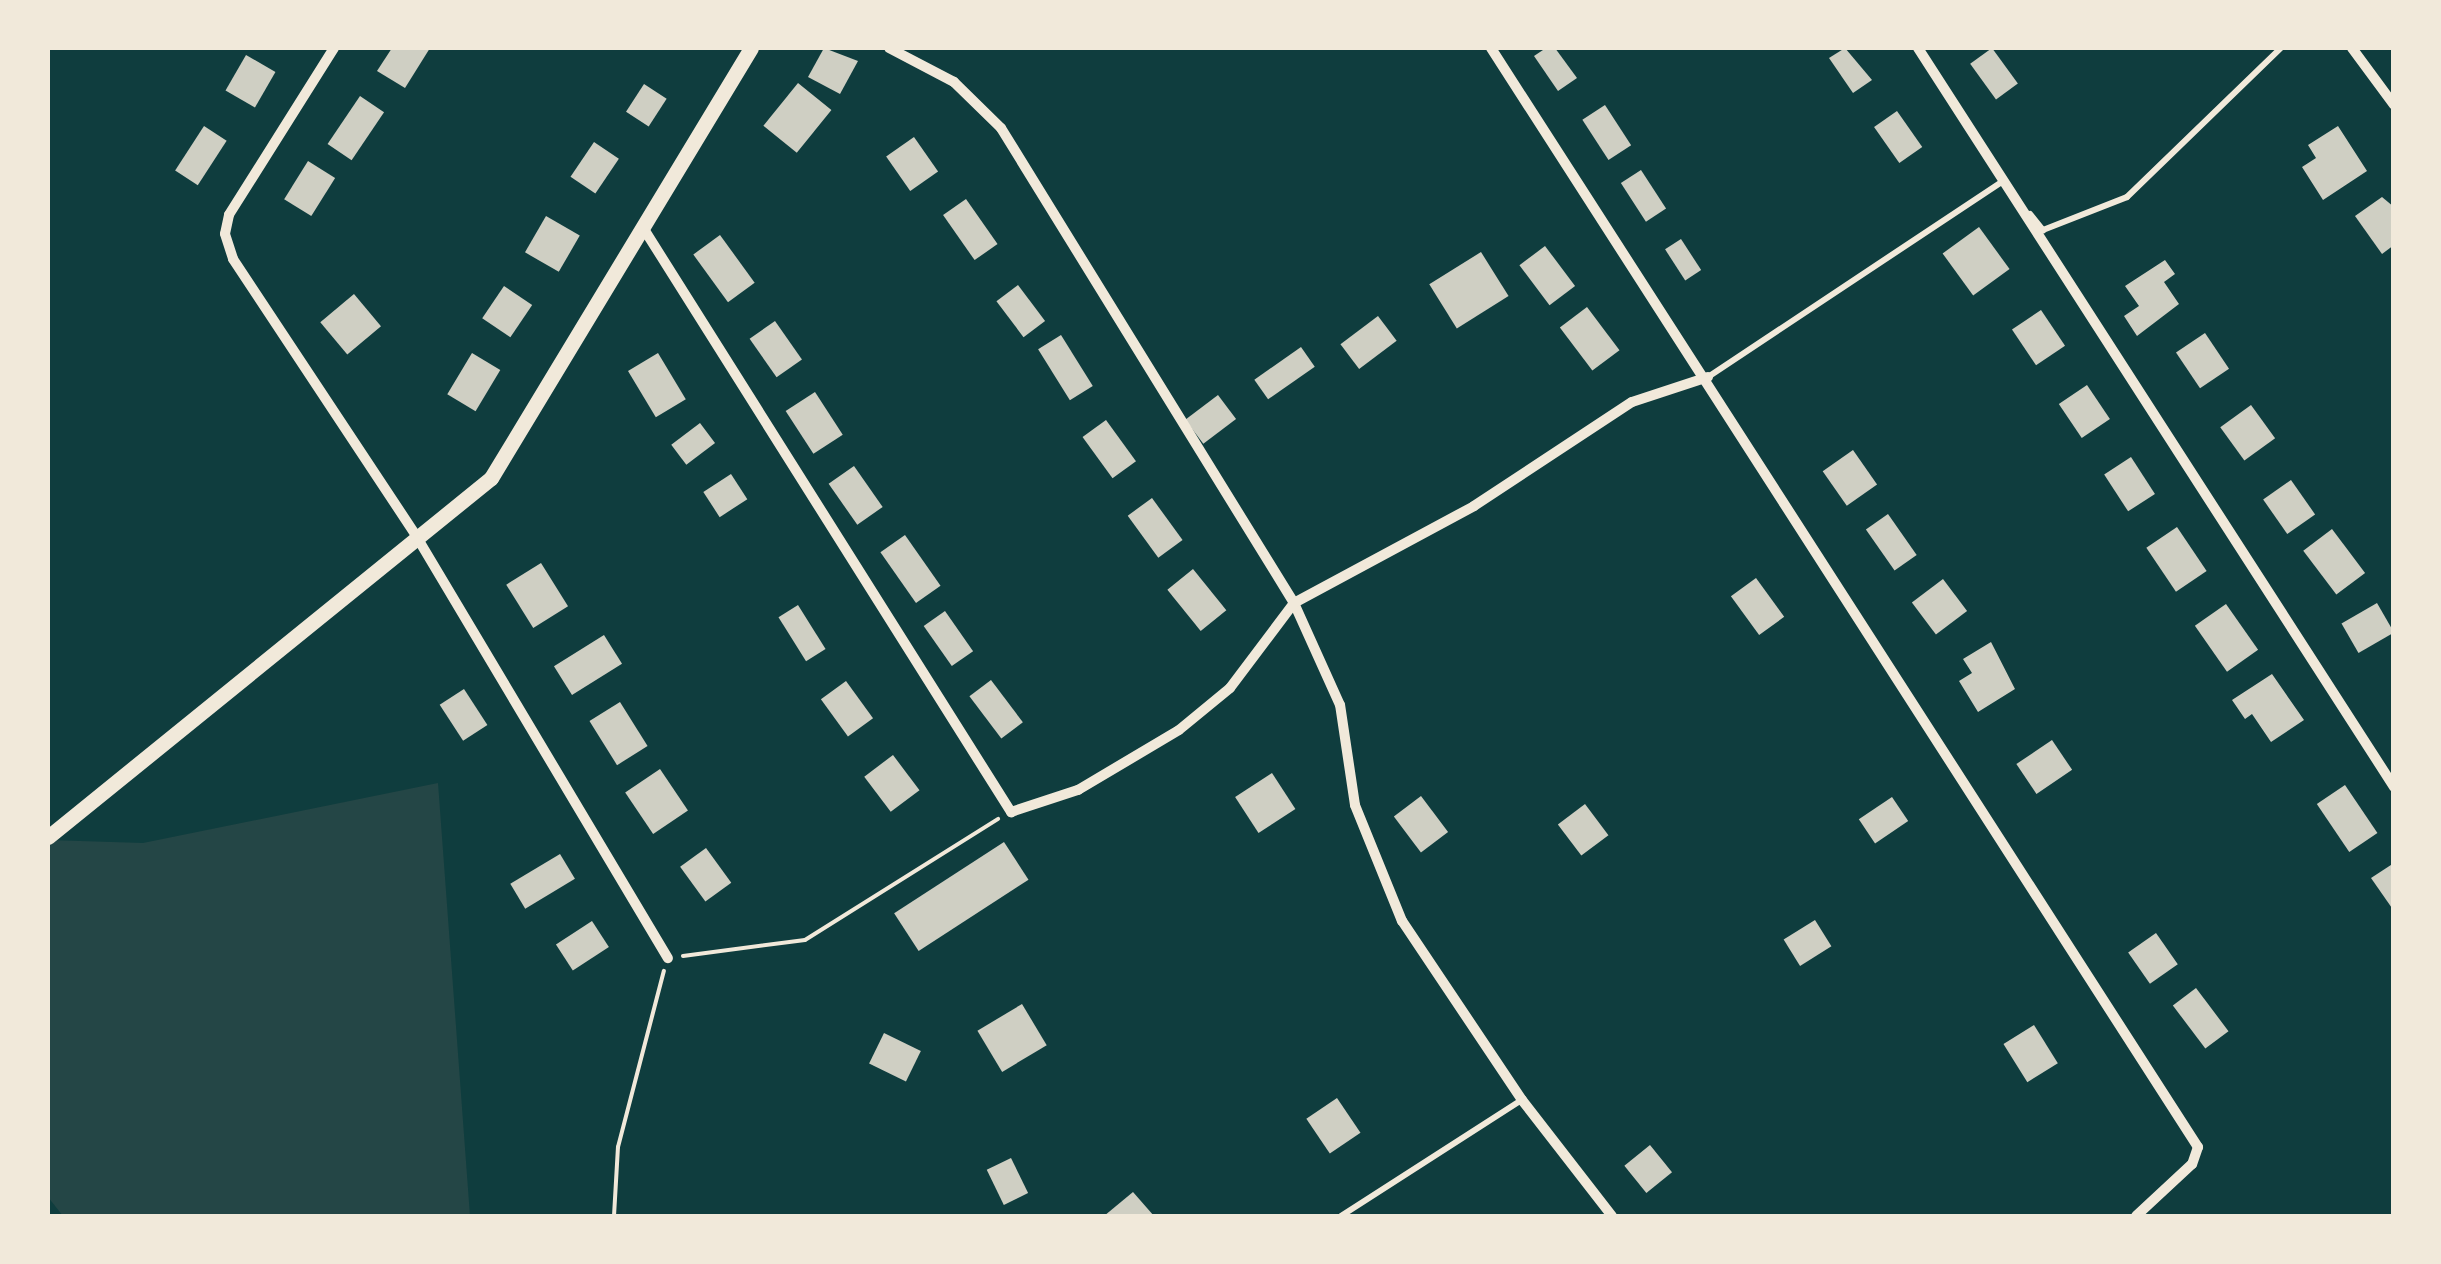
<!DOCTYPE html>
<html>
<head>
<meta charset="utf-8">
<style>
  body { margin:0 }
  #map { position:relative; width:2441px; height:1264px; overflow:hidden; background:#0f3d3e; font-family:"Roboto Condensed",sans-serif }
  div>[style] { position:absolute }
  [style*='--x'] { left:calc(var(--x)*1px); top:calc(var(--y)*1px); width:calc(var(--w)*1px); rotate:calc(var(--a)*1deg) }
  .green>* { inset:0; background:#244646 }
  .building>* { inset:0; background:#cfcfc3; transform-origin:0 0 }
  .path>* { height:4px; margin:-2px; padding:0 2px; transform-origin:2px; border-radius:2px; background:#f1e9da }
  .service>* { height:6px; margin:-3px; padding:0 3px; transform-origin:3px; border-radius:3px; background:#f1e9da }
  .minor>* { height:10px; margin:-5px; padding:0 5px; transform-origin:5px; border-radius:5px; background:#f1e9da }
  .tertiary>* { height:15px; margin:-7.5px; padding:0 7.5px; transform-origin:7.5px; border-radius:7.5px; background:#f1e9da }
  span { translate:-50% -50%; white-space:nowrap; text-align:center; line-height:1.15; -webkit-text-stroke:10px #f1e9da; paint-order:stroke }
  .frame { position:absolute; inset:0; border:50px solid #f1e9da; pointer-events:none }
</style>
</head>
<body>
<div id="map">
  <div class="green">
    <i style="clip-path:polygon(438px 783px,470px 1216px,63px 1216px,48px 1197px,48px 840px,143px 843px)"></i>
  </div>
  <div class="building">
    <i style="clip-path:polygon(392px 48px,430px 48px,405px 88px,377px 71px)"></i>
    <i style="clip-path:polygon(824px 48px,858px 61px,840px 94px,808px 77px)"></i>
    <i style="clip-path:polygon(1546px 48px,1555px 48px,1577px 78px,1558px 91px,1534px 56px)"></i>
    <i style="clip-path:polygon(1845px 48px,1872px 80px,1853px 93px,1829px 58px)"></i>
    <i style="left:1992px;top:48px;width:44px;height:27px;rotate:54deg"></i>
    <i style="left:246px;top:55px;width:34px;height:41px;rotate:30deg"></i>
    <i style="left:798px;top:83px;width:43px;height:55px;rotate:39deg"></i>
    <i style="left:644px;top:84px;width:27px;height:33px;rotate:33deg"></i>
    <i style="left:360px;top:96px;width:29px;height:58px;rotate:34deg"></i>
    <i style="left:1605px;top:105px;width:48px;height:27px;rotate:57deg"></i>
    <i style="left:1897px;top:111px;width:44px;height:28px;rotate:55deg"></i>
    <i style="left:204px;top:126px;width:27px;height:53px;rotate:33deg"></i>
    <i style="clip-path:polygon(2338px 126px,2367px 171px,2323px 200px,2302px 167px,2316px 158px,2308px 145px)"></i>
    <i style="left:914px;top:137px;width:42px;height:34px;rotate:55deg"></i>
    <i style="left:594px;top:142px;width:30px;height:42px;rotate:34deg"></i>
    <i style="left:308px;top:161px;width:32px;height:45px;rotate:32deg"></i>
    <i style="left:1641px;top:170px;width:46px;height:24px;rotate:57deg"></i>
    <i style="clip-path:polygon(2382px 197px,2394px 207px,2394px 245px,2382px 254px,2355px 216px)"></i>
    <i style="left:966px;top:199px;width:55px;height:28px;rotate:55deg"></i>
    <i style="left:546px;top:216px;width:39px;height:42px;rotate:30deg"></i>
    <i style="left:1979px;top:227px;width:52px;height:45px;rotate:54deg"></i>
    <i style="left:720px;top:235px;width:59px;height:33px;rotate:54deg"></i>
    <i style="left:1681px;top:239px;width:37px;height:19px;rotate:57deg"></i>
    <i style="left:1545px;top:246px;width:50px;height:32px;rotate:53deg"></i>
    <i style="left:1481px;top:252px;width:52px;height:61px;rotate:58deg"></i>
    <i style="clip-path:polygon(2165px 260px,2175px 274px,2164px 282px,2179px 304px,2137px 336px,2124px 316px,2139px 306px,2125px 286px)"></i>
    <i style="left:1018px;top:285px;width:45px;height:27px;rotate:53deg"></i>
    <i style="left:504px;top:286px;width:34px;height:39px;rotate:34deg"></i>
    <i style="left:354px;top:294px;width:42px;height:44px;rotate:50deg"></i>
    <i style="left:1587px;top:307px;width:54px;height:34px;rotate:53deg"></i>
    <i style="left:2041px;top:310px;width:43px;height:35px;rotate:56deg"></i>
    <i style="left:1378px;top:316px;width:31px;height:47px;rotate:53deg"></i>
    <i style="left:775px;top:321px;width:47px;height:31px;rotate:55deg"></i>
    <i style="left:2205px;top:333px;width:43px;height:35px;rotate:56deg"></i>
    <i style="left:1061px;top:335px;width:60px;height:27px;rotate:58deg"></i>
    <i style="left:1301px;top:347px;width:24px;height:57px;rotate:55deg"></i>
    <i style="left:472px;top:353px;width:33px;height:48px;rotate:31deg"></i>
    <i style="left:658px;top:353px;width:54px;height:35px;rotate:59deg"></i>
    <i style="left:2087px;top:385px;width:41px;height:34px;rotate:56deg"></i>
    <i style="left:815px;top:392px;width:51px;height:35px;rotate:57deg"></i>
    <i style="left:1218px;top:395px;width:30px;height:41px;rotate:53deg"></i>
    <i style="left:2251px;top:405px;width:41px;height:38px;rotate:54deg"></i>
    <i style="left:1106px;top:420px;width:51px;height:29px;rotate:54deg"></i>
    <i style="left:700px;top:423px;width:25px;height:36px;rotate:53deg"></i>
    <i style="left:1853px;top:450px;width:42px;height:37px;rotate:55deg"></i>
    <i style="left:2131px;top:457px;width:44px;height:32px;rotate:57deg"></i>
    <i style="left:854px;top:466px;width:50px;height:31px;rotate:55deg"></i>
    <i style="left:731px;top:474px;width:30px;height:33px;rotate:57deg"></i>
    <i style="left:2291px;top:480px;width:42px;height:34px;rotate:55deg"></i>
    <i style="left:1152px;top:498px;width:52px;height:30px;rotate:54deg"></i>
    <i style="left:1888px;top:514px;width:50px;height:27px;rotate:55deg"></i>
    <i style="left:2177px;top:527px;width:53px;height:37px;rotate:56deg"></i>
    <i style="left:2332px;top:529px;width:55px;height:36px;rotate:53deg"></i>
    <i style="left:905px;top:535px;width:62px;height:30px;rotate:55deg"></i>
    <i style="left:541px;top:563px;width:51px;height:41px;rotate:58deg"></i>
    <i style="left:1193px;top:569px;width:53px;height:33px;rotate:51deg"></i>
    <i style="left:1756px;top:578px;width:48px;height:31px;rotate:54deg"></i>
    <i style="left:1943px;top:579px;width:40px;height:39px;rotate:53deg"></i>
    <i style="left:2377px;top:603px;width:34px;height:41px;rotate:60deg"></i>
    <i style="left:2226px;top:604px;width:56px;height:38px;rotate:55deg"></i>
    <i style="left:798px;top:605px;width:52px;height:23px;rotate:58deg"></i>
    <i style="left:945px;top:611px;width:49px;height:26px;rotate:55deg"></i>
    <i style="left:604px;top:635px;width:34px;height:59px;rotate:58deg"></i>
    <i style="clip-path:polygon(1991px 642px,2015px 689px,1978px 712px,1959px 681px,1972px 673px,1963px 659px)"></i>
    <i style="clip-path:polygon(2272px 674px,2304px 720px,2271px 742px,2252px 714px,2245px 719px,2232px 700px)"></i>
    <i style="left:991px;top:680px;width:53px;height:27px;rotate:53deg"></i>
    <i style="left:846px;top:681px;width:46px;height:31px;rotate:54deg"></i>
    <i style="left:464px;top:689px;width:43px;height:29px;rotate:57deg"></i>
    <i style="left:620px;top:702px;width:52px;height:36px;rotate:58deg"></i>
    <i style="left:2052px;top:740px;width:36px;height:43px;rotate:56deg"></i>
    <i style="left:893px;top:755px;width:44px;height:36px;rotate:53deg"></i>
    <i style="left:660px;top:769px;width:50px;height:42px;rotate:56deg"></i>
    <i style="left:1272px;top:773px;width:43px;height:44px;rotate:57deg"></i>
    <i style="left:2345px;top:785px;width:58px;height:34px;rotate:56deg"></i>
    <i style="left:1421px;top:796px;width:45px;height:34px;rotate:53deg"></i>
    <i style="left:1892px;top:797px;width:29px;height:40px;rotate:56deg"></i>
    <i style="left:1585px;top:804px;width:39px;height:34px;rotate:53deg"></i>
    <i style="left:1004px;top:842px;width:45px;height:131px;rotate:57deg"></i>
    <i style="left:706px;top:848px;width:43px;height:32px;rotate:54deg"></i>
    <i style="left:560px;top:854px;width:29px;height:58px;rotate:59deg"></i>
    <i style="clip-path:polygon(2394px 863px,2394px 911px,2371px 878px)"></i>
    <i style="left:1815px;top:920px;width:31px;height:37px;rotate:58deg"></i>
    <i style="left:592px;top:921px;width:31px;height:43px;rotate:57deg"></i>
    <i style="left:2156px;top:933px;width:38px;height:34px;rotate:55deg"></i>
    <i style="left:2196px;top:988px;width:54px;height:29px;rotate:53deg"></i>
    <i style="left:1022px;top:1004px;width:48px;height:52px;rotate:59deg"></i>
    <i style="left:2034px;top:1025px;width:45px;height:36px;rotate:58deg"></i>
    <i style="left:884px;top:1033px;width:41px;height:34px;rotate:26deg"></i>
    <i style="left:1337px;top:1098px;width:42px;height:37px;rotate:56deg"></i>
    <i style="left:1650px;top:1145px;width:35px;height:33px;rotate:51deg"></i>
    <i style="left:1011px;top:1158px;width:39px;height:27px;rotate:64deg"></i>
    <i style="clip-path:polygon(1133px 1192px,1154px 1216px,1104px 1216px)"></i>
  </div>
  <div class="path">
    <i style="--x:683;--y:956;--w:123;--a:-7.5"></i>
    <i style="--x:805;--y:940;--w:228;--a:-32.1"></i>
    <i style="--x:614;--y:1216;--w:69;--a:-86.7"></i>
    <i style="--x:618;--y:1147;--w:182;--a:-75.4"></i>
  </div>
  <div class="service">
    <i style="--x:2030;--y:214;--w:21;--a:51"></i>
    <i style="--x:2043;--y:230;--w:90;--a:-21.4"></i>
    <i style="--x:2127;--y:197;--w:214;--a:-44.1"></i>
    <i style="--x:1708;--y:377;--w:353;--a:-33.6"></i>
    <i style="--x:1341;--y:1216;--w:215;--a:-32.7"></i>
  </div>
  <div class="minor">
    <i style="--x:334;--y:48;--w:197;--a:122.2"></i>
    <i style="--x:229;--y:215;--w:19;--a:102"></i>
    <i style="--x:225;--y:234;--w:26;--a:72"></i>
    <i style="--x:233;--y:259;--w:336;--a:56.5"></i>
    <i style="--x:418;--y:539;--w:488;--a:59.2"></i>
    <i style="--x:1491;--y:48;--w:1307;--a:57.25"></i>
    <i style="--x:2198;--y:1147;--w:18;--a:109"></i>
    <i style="--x:2192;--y:1164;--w:76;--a:137.1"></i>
    <i style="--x:1918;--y:48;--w:879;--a:57.21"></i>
    <i style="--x:2352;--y:48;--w:71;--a:53.6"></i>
    <i style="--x:642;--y:226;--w:693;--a:57.8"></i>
    <i style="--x:1011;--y:812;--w:71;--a:-18.2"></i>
    <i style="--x:1078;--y:790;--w:117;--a:-30.7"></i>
    <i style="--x:1179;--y:730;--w:66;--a:-39.5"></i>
    <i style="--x:1230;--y:688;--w:106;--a:-53"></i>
    <i style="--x:1294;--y:603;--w:558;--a:-121.67"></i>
    <i style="--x:1001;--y:128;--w:66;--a:-135.6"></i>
    <i style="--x:954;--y:82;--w:73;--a:-152.4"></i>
    <i style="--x:1612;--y:1216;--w:147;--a:-127.8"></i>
    <i style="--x:1522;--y:1100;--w:216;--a:-123.8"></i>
    <i style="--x:1402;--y:921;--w:125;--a:-112.1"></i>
    <i style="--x:1355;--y:805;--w:101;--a:-98.5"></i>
    <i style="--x:1340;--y:705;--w:112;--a:-114.3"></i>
    <i style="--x:1294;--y:603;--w:204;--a:-28.3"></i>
    <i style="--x:1474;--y:506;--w:189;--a:-33.4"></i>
    <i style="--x:1632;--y:402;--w:80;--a:-18.2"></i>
  </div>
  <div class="tertiary">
    <i style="--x:48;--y:837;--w:570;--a:-39.02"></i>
    <i style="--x:491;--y:478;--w:502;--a:-58.84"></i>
  </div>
  <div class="frame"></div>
</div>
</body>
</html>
